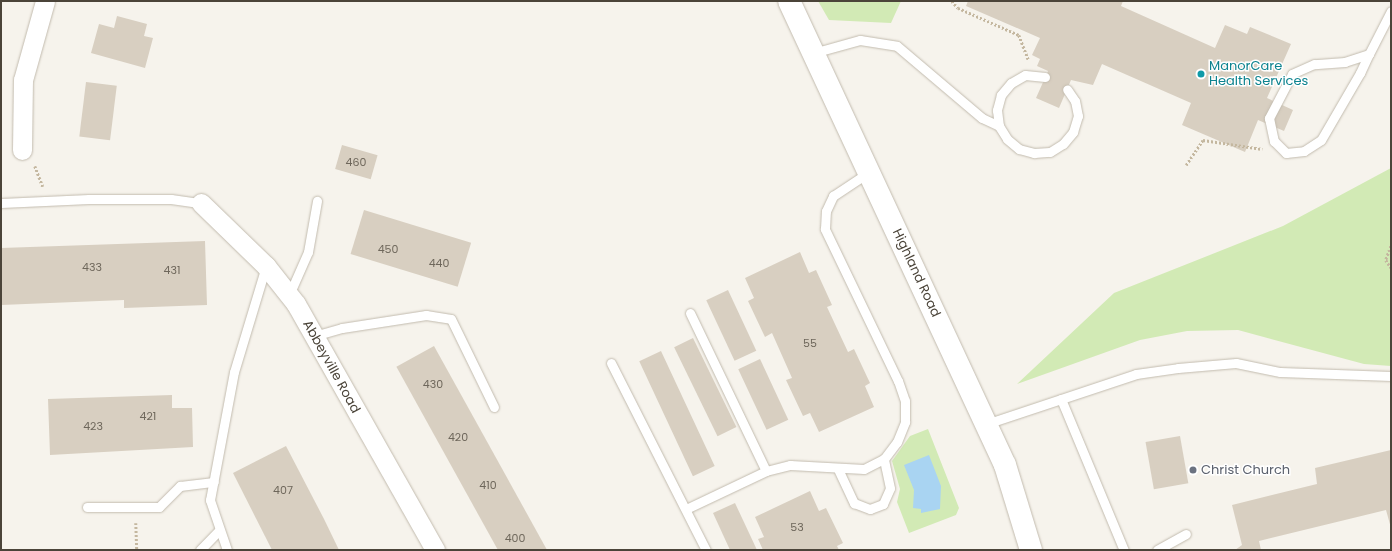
<!DOCTYPE html>
<html>
<head>
<meta charset="utf-8">
<style>
  body { margin:0 }
  #map { position:relative; width:1392px; height:551px; overflow:hidden; background:#f6f3ec; font-family:Poppins,sans-serif }
  div>[style] { position:absolute }
  [style*='--x'] { left:calc(var(--x)*1px); top:calc(var(--y)*1px); width:calc(var(--w)*1px); rotate:calc(var(--a)*1deg) }
  .green>* { inset:0; background:#d2eab5 }
  .water>* { inset:0; background:#a9d4f2 }
  .building>* { inset:0; background:#d8cfc1; transform-origin:0 0 }
  .path>* { height:2.5px; margin-top:-1.25px; transform-origin:0; background:repeating-linear-gradient(90deg,#c4b79f 0 2px,transparent 0 4px) }
  .roads { filter:drop-shadow(0 0 1px #c2bbae) drop-shadow(0 0 1px #c2bbae) }
  .service>* { height:9px; margin:-4.5px; padding:0 4.5px; transform-origin:4.5px; border-radius:4.5px; background:#fff }
  .minor>* { height:19px; margin:-9.5px; padding:0 9.5px; transform-origin:9.5px; border-radius:9.5px; background:#fff }
  .tertiary>* { height:22px; margin:-11px; padding:0 11px; transform-origin:11px; border-radius:11px; background:#fff }
  .dots>* { width:11px; height:11px; translate:-50% -50%; box-sizing:border-box; border:2px solid #fff; border-radius:50% }
  span { translate:-50% -50%; white-space:nowrap; text-align:center; line-height:1.15; -webkit-text-stroke:3px #fff; paint-order:stroke }
  .number-label { font-size:11px; color:#6e675b }
  .number-label span { -webkit-text-stroke-width:0 }
  .culture-label { font-size:13px; color:#0d838f }
  .left { translate:0 -50%; text-align:left }
  .street-label { font-size:13px; color:#4b4439 }
  .worship-label { font-size:13px; color:#5b616d }
  .frame { position:absolute; inset:0; border:2px solid #4b4439; pointer-events:none }
</style>
</head>
<body>
<div id="map">
  <div class="green">
    <i style="clip-path:polygon(818px 1px,901px 1px,891px 23px,829px 20px)"></i>
    <i style="clip-path:polygon(1391px 168px,1391px 366px,1364px 364px,1238px 330px,1187px 331px,1140px 340px,1017px 384px,1114px 293px,1283px 226px)"></i>
    <i style="clip-path:polygon(928px 429px,959px 508px,956px 515px,909px 533px,897px 502px,900px 489px,892px 461px,910px 436px)"></i>
  </div>
  <div class="water">
    <i style="clip-path:polygon(929px 455px,941px 486px,940px 509px,921px 513px,921px 509px,913px 508px,914px 490px,904px 465px)"></i>
  </div>
  <div class="building">
    <i style="clip-path:polygon(968px 1px,1123px 1px,1121px 6px,1215px 48px,1225px 25px,1247px 34px,1250px 27px,1291px 44px,1267px 98px,1293px 110px,1284px 131px,1258px 120px,1245px 152px,1182px 125px,1191px 103px,1102px 64px,1093px 85px,1071px 80px,1059px 108px,1036px 98px,1048px 71px,1037px 66px,1040px 59px,1032px 55px,1040px 38px,966px 6px)"></i>
    <i style="clip-path:polygon(117px 16px,147px 24px,144px 36px,153px 38px,145px 68px,91px 53px,99px 24px,114px 28px)"></i>
    <i style="left:86px;top:82px;width:31px;height:55px;rotate:7deg"></i>
    <i style="left:342px;top:145px;width:37px;height:25px;rotate:16deg"></i>
    <i style="left:364px;top:210px;width:112px;height:46px;rotate:17deg"></i>
    <i style="clip-path:polygon(205px 241px,207px 305px,124px 308px,124px 300px,1px 305px,1px 248px)"></i>
    <i style="clip-path:polygon(800px 252px,809px 273px,816px 270px,832px 305px,827px 307px,848px 352px,854px 349px,870px 383px,865px 386px,874px 407px,819px 432px,810px 413px,803px 416px,786px 380px,792px 378px,772px 333px,765px 337px,748px 301px,754px 298px,745px 278px)"></i>
    <i style="left:728px;top:290px;width:67px;height:24px;rotate:65deg"></i>
    <i style="left:693px;top:338px;width:99px;height:21px;rotate:64deg"></i>
    <i style="left:434px;top:346px;width:234px;height:43px;rotate:61deg"></i>
    <i style="left:661px;top:351px;width:127px;height:24px;rotate:65deg"></i>
    <i style="left:760px;top:359px;width:67px;height:24px;rotate:65deg"></i>
    <i style="clip-path:polygon(172px 395px,172px 408px,192px 408px,193px 447px,50px 455px,48px 399px)"></i>
    <i style="left:1180px;top:436px;width:48px;height:35px;rotate:80deg"></i>
    <i style="clip-path:polygon(286px 446px,324px 519px,339px 550px,272px 550px,233px 473px)"></i>
    <i style="clip-path:polygon(1391px 450px,1391px 528px,1386px 510px,1259px 541px,1261px 550px,1235px 550px,1242px 545px,1232px 505px,1317px 484px,1315px 468px)"></i>
    <i style="clip-path:polygon(810px 491px,819px 511px,826px 508px,843px 543px,837px 546px,839px 550px,763px 550px,758px 539px,764px 537px,755px 517px)"></i>
    <i style="clip-path:polygon(735px 503px,757px 550px,730px 550px,713px 513px)"></i>
  </div>
  <div class="path">
    <i style="--x:952;--y:1;--w:9;--a:49"></i>
    <i style="--x:958;--y:8;--w:67;--a:23.9"></i>
    <i style="--x:1019;--y:35;--w:26;--a:69"></i>
    <i style="--x:1186;--y:165;--w:30;--a:-56"></i>
    <i style="--x:1203;--y:140;--w:60;--a:8.7"></i>
    <i style="--x:35;--y:166;--w:22;--a:69"></i>
    <i style="--x:1391;--y:246;--w:15;--a:110"></i>
    <i style="--x:1386;--y:260;--w:9;--a:58"></i>
    <i style="--x:136;--y:523;--w:27;--a:88"></i>
  </div>
  <div class="roads">
    <div class="service">
      <i style="--x:813;--y:53;--w:49;--a:-15.5"></i>
      <i style="--x:860;--y:40;--w:37;--a:9"></i>
      <i style="--x:897;--y:46;--w:111;--a:40.3"></i>
      <i style="--x:982;--y:118;--w:19;--a:25"></i>
      <i style="--x:1369;--y:54;--w:25;--a:162"></i>
      <i style="--x:1345;--y:62;--w:31;--a:176"></i>
      <i style="--x:1314;--y:64;--w:24;--a:156"></i>
      <i style="--x:1292;--y:74;--w:50;--a:117.6"></i>
      <i style="--x:1269;--y:118;--w:24;--a:78"></i>
      <i style="--x:1274;--y:141;--w:17;--a:45"></i>
      <i style="--x:1286;--y:153;--w:18;--a:-6"></i>
      <i style="--x:1304;--y:151;--w:20;--a:-33"></i>
      <i style="--x:1321;--y:140;--w:78;--a:-59.8"></i>
      <i style="--x:1360;--y:73;--w:21;--a:-65"></i>
      <i style="--x:1369;--y:54;--w:48;--a:-62.9"></i>
      <i style="--x:1045;--y:77;--w:20;--a:-174"></i>
      <i style="--x:1025;--y:75;--w:16;--a:150"></i>
      <i style="--x:1011;--y:83;--w:16;--a:130"></i>
      <i style="--x:1001;--y:95;--w:16;--a:105"></i>
      <i style="--x:997;--y:110;--w:16;--a:83"></i>
      <i style="--x:999;--y:126;--w:15;--a:58"></i>
      <i style="--x:1007;--y:139;--w:16;--a:40"></i>
      <i style="--x:1019;--y:149;--w:16;--a:15"></i>
      <i style="--x:1034;--y:153;--w:16;--a:-4"></i>
      <i style="--x:1050;--y:152;--w:15;--a:-32"></i>
      <i style="--x:1063;--y:144;--w:16;--a:-50"></i>
      <i style="--x:1073;--y:132;--w:17;--a:-73"></i>
      <i style="--x:1078;--y:116;--w:15;--a:-101"></i>
      <i style="--x:1075;--y:101;--w:14;--a:-124"></i>
      <i style="--x:1;--y:203;--w:88;--a:-2.6"></i>
      <i style="--x:89;--y:199;--w:82;--a:0"></i>
      <i style="--x:171;--y:199;--w:30;--a:8"></i>
      <i style="--x:289;--y:295;--w:47;--a:-66.2"></i>
      <i style="--x:308;--y:252;--w:52;--a:-80"></i>
      <i style="--x:690;--y:313;--w:175;--a:64.3"></i>
      <i style="--x:314;--y:336;--w:29;--a:-16"></i>
      <i style="--x:342;--y:328;--w:85;--a:-8.8"></i>
      <i style="--x:426;--y:315;--w:25;--a:9"></i>
      <i style="--x:451;--y:319;--w:98;--a:64"></i>
      <i style="--x:611;--y:363;--w:210;--a:63.1"></i>
      <i style="--x:1061;--y:399;--w:164;--a:67.4"></i>
      <i style="--x:986;--y:424;--w:158;--a:-18.4"></i>
      <i style="--x:1136;--y:374;--w:42;--a:-8.1"></i>
      <i style="--x:1178;--y:368;--w:58;--a:-4.9"></i>
      <i style="--x:1236;--y:363;--w:45;--a:11.6"></i>
      <i style="--x:1280;--y:372;--w:111;--a:2.1"></i>
      <i style="--x:838;--y:469;--w:38;--a:65"></i>
      <i style="--x:854;--y:503;--w:17;--a:21"></i>
      <i style="--x:870;--y:509;--w:14;--a:-21"></i>
      <i style="--x:883;--y:504;--w:17;--a:-66"></i>
      <i style="--x:890;--y:488;--w:30;--a:-102"></i>
      <i style="--x:87;--y:507;--w:72;--a:0"></i>
      <i style="--x:159;--y:507;--w:30;--a:-45"></i>
      <i style="--x:180;--y:486;--w:34;--a:-7"></i>
      <i style="--x:686;--y:509;--w:89;--a:-25.4"></i>
      <i style="--x:766;--y:471;--w:25;--a:-14"></i>
      <i style="--x:790;--y:465;--w:74;--a:3.1"></i>
      <i style="--x:864;--y:469;--w:22;--a:-27"></i>
      <i style="--x:884;--y:459;--w:21;--a:-53"></i>
      <i style="--x:897;--y:442;--w:22;--a:-68"></i>
      <i style="--x:905;--y:422;--w:21;--a:-90"></i>
      <i style="--x:905;--y:401;--w:21;--a:-109"></i>
      <i style="--x:898;--y:381;--w:169;--a:-115.7"></i>
      <i style="--x:825;--y:229;--w:18;--a:-87"></i>
      <i style="--x:826;--y:211;--w:17;--a:-65"></i>
      <i style="--x:833;--y:196;--w:43;--a:-33.7"></i>
      <i style="--x:200;--y:550;--w:28;--a:-46"></i>
      <i style="--x:227;--y:550;--w:53;--a:-108.8"></i>
      <i style="--x:210;--y:500;--w:130;--a:-79.4"></i>
      <i style="--x:234;--y:372;--w:111;--a:-73.2"></i>
      <i style="--x:1157;--y:550;--w:33;--a:-29"></i>
    </div>
    <div class="minor">
      <i style="--x:22;--y:150;--w:70;--a:-89.2"></i>
      <i style="--x:23;--y:80;--w:82;--a:-74.4"></i>
      <i style="--x:201;--y:203;--w:91;--a:44.1"></i>
      <i style="--x:266;--y:266;--w:48;--a:51.7"></i>
      <i style="--x:296;--y:304;--w:283;--a:60.5"></i>
    </div>
    <div class="tertiary">
      <i style="--x:789;--y:1;--w:512;--a:65.04"></i>
      <i style="--x:1005;--y:465;--w:89;--a:73"></i>
    </div>
  </div>
  <div class="dots">
    <i style="left:1201px;top:74px;background:#0f9aa8"></i>
    <i style="left:1193px;top:470px;background:#6b7280"></i>
  </div>
  <div class="number-label">
    <span style="left:356px;top:162px">460</span>
    <span style="left:388px;top:249px">450</span>
    <span style="left:439px;top:263px">440</span>
    <span style="left:92px;top:267px">433</span>
    <span style="left:172px;top:270px">431</span>
    <span style="left:810px;top:343px">55</span>
    <span style="left:433px;top:384px">430</span>
    <span style="left:148px;top:416px">421</span>
    <span style="left:93px;top:426px">423</span>
    <span style="left:458px;top:437px">420</span>
    <span style="left:488px;top:485px">410</span>
    <span style="left:283px;top:490px">407</span>
    <span style="left:797px;top:527px">53</span>
    <span style="left:515px;top:538px">400</span>
  </div>
  <div class="culture-label">
    <span class="left" style="left:1209px;top:74px">ManorCare<br>Health Services</span>
  </div>
  <div class="street-label">
    <span style="left:916px;top:273px;rotate:65deg">Highland Road</span>
    <span style="left:331px;top:367px;rotate:61deg">Abbeyville Road</span>
  </div>
  <div class="worship-label">
    <span class="left" style="left:1201px;top:470px">Christ Church</span>
  </div>
  <div class="frame"></div>
</div>
</body>
</html>
